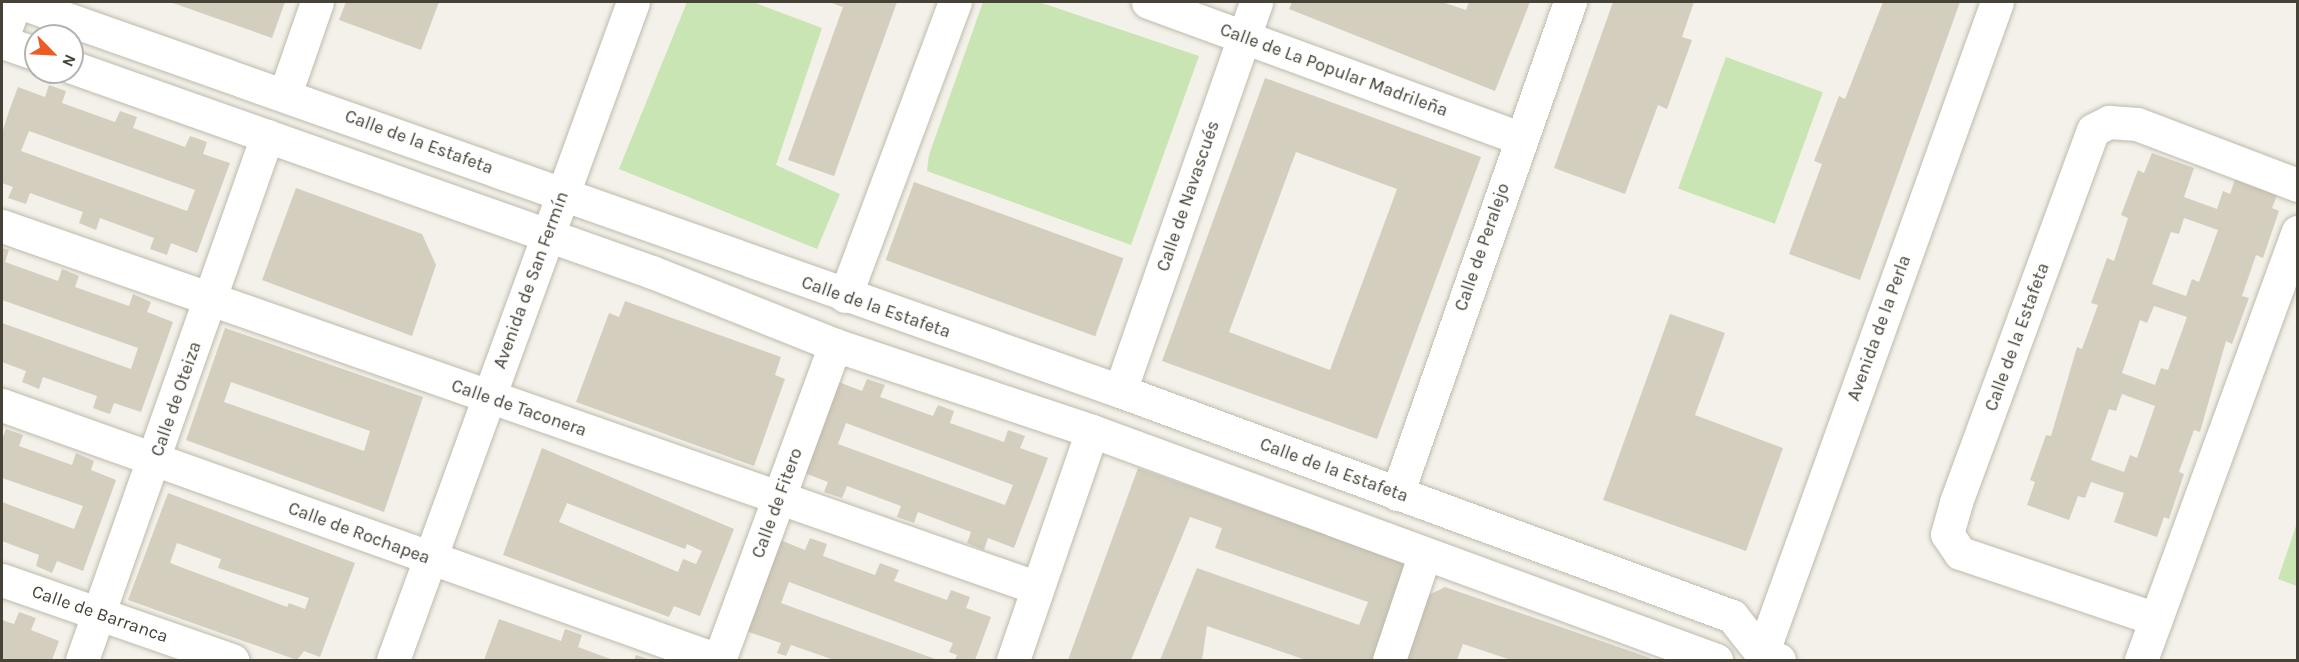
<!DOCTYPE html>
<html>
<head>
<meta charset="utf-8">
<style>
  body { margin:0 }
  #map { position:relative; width:2299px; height:662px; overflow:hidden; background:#f3f1e9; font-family:Karla,sans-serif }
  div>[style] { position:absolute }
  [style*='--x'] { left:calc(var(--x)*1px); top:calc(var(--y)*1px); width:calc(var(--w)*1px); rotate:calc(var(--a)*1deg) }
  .green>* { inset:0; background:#c9e5b4; transform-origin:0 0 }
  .building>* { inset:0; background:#d4cebf; transform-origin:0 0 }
  .roads { filter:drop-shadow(0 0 2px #bebaac) drop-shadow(0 0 2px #bebaac) }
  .minor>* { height:33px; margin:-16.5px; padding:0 16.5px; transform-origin:16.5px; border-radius:16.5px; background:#fff }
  span { translate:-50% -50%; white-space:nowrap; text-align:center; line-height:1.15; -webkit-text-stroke:4.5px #fff; paint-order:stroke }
  .street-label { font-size:18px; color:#464237 }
  .frame { position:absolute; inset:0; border:3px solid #464237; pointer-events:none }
  .north { position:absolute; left:24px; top:24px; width:60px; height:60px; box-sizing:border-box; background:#fff; border:2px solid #b5b3af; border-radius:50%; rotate:114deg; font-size:16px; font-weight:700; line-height:24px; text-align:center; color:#464237 }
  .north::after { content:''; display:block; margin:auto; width:21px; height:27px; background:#ed5b26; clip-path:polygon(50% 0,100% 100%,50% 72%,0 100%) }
</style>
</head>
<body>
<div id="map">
  <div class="green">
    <i style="clip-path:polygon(687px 2px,753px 2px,822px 28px,776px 165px,840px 194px,817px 249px,619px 169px)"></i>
    <i style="clip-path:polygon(983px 2px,1039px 2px,1199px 56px,1131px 245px,927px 171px,929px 155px)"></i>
    <i style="left:1726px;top:57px;width:103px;height:140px;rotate:20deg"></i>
    <i style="clip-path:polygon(2297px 523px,2298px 586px,2297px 586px,2278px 579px)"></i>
  </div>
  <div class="building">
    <i style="clip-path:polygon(170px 2px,285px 2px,272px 38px)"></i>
    <i style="clip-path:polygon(346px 2px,439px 2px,421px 50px,339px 20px)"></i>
    <i style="clip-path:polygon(829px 2px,897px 2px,834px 176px,788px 160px,843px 7px)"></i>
    <i style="clip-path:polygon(1292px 2px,1442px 2px,1466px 10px,1469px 2px,1530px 2px,1495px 91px,1289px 9px)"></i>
    <i style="clip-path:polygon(1613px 2px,1694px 2px,1682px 37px,1692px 40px,1667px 109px,1658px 105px,1625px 194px,1554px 168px)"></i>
    <i style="clip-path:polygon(1883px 2px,1960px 2px,1860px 280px,1789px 254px,1822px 164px,1814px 161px,1839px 96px,1845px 99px)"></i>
    <i style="clip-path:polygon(evenodd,1265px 78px,1481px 157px,1377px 439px,1162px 361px,1265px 78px,1296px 152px,1397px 189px,1330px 370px,1229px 332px,1296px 152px)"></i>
    <i style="clip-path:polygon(evenodd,49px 85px,66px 91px,62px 103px,115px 122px,120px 111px,137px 117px,133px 128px,185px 147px,190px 136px,199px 139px,207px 142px,203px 154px,230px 163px,197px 253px,171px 243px,167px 255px,150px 249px,154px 238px,100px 218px,96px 230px,79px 223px,83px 212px,30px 193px,26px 204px,8px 198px,13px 187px,2px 183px,2px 133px,9px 111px,18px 87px,45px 97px,49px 85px,29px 131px,195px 190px,187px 211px,21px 151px,29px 131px)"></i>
    <i style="clip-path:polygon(evenodd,2152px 153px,2194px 168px,2184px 197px,2217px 209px,2223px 191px,2230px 194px,2238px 170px,2281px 185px,2272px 208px,2279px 211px,2263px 258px,2256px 255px,2242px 296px,2249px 298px,2232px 344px,2226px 341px,2200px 432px,2194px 430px,2179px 472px,2184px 474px,2169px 519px,2164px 517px,2157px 537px,2114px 522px,2124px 493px,2091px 482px,2085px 498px,2078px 496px,2069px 520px,2027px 505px,2035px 482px,2030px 480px,2046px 435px,2051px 436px,2077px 347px,2082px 349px,2098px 305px,2091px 303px,2107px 258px,2114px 261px,2128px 218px,2121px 215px,2138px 170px,2144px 173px,2152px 153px,2184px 218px,2218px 230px,2199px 282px,2192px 279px,2186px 296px,2152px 284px,2171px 232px,2179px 234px,2184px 218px,2152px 153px,2154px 306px,2187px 317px,2168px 370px,2161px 368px,2155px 385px,2122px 373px,2140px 320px,2147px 323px,2154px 306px,2152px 153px,2122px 394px,2155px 406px,2137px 458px,2130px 455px,2124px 472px,2091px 460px,2109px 409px,2116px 411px,2122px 394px)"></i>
    <i style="left:914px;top:182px;width:223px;height:83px;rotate:20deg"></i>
    <i style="clip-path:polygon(296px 188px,422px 234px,436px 265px,412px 336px,262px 280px)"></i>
    <i style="clip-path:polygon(2px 248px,9px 250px,5px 262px,58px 281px,62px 269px,79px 276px,75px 287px,129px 306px,133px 294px,151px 302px,147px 312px,173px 322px,141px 412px,114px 403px,110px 414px,101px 411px,93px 408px,97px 396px,43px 377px,39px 389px,22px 382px,26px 371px,2px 362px,2px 323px,131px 369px,138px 348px,2px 300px)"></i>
    <i style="clip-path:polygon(625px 301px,781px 357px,775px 375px,785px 379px,754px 466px,576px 402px,609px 313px,619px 317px)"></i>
    <i style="clip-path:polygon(1670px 314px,1725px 333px,1695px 415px,1783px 448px,1746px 551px,1603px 500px)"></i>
    <i style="clip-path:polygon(evenodd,225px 328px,423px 397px,384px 512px,186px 440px,225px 328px,231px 382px,370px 431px,364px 451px,224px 402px,231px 382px)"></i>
    <i style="clip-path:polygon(evenodd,867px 379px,885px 385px,880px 397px,933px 416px,938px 405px,954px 411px,950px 423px,1004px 442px,1008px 430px,1025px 436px,1020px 448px,1048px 458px,1014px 548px,988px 538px,984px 550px,974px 546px,967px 543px,971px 532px,918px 512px,914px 523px,897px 517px,901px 506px,847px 486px,842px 498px,824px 492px,828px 482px,802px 472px,836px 381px,862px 391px,867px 379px,846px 423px,1013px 485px,1005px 505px,838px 444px,846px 423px)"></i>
    <i style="clip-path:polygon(6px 429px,23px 435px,19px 446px,72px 465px,76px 453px,94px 461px,91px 470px,116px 480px,83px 571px,57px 561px,52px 573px,36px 566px,39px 555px,2px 541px,2px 502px,74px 529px,83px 506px,2px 478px,2px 440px)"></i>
    <i style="clip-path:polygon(evenodd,542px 448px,734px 529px,700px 616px,674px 606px,669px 617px,503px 555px,542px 448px,567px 503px,685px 549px,687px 544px,702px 551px,696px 564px,683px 559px,678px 572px,559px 522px,567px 503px)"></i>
    <i style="clip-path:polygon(1138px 468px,1415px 566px,1382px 660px,1306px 660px,1207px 626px,1202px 660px,1160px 660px,1197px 568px,1359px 625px,1368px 602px,1215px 548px,1222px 528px,1190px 517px,1131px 660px,1068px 660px)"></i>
    <i style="clip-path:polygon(evenodd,168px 493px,355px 563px,320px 657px,304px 651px,297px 660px,128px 600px,168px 493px,177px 543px,221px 559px,218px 568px,309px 598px,305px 609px,289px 603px,287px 607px,170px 563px,177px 543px)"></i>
    <i style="clip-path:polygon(810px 538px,827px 544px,823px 556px,875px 575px,880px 563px,899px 570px,894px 581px,947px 600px,951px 590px,970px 597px,966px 608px,991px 617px,975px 660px,955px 660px,957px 655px,949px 652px,953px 643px,789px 582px,781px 603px,938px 660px,834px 660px,791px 645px,786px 656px,777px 653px,781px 643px,746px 631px,780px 540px,805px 550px)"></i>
    <i style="clip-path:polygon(1445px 587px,1650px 658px,1652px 660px,1511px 660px,1463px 644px,1457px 660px,1403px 660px,1427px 596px)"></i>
    <i style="clip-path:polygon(19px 612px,36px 618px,31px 630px,59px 641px,52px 660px,2px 659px,2px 620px,14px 624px)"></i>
    <i style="clip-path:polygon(499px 619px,561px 641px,565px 629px,582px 635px,578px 647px,613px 660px,484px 660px)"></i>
    <i style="clip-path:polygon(636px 655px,651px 660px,634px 660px)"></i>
  </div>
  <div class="roads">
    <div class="minor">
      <i style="--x:19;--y:2;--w:1168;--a:19.46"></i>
      <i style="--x:1120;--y:391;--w:652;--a:20.19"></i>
      <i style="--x:1732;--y:616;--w:48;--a:51.7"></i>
      <i style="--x:1762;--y:654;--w:18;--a:19"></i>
      <i style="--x:1148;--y:2;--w:396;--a:20.1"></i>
      <i style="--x:2;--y:38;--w:38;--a:-70"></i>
      <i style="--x:2;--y:42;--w:36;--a:19"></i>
      <i style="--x:72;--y:67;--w:615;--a:19.47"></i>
      <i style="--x:652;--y:272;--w:197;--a:21.7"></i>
      <i style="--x:835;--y:345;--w:271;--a:18.5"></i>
      <i style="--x:1092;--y:431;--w:665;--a:20.15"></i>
      <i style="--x:285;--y:94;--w:97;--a:-70.8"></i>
      <i style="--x:2;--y:226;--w:1097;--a:19.26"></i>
      <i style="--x:845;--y:296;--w:314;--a:-69.5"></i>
      <i style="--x:1120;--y:391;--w:412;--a:-70.7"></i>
      <i style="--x:2;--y:405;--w:760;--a:19.6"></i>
      <i style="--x:1397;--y:494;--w:522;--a:-70.63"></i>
      <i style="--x:2;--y:580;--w:244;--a:19.2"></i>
      <i style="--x:2156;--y:619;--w:207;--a:-161.4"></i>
      <i style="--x:1960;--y:553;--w:23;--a:-124"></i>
      <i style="--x:1947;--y:534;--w:33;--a:-74"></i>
      <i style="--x:1956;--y:502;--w:396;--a:-69.8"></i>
      <i style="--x:2093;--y:130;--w:18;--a:-27"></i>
      <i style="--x:2109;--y:122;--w:28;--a:4"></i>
      <i style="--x:2137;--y:124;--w:172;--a:20.8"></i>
      <i style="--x:1762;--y:654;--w:693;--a:-70.18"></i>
      <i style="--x:82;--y:660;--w:556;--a:-70.55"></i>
      <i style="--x:393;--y:660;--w:700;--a:-69.96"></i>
      <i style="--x:719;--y:660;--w:336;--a:-69.8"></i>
      <i style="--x:1013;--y:660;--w:242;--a:-71"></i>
      <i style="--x:1389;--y:660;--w:110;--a:-71.4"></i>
      <i style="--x:2141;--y:660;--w:456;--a:-69.9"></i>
    </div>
  </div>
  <div class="street-label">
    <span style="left:1334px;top:70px;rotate:20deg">Calle de La Popular Madrileña</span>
    <span style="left:419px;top:142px;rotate:20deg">Calle de la Estafeta</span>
    <span style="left:1188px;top:196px;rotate:-71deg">Calle de Navascués</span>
    <span style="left:1482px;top:247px;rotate:-71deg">Calle de Peralejo</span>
    <span style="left:531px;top:280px;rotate:-70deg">Avenida de San Fermín</span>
    <span style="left:876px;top:307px;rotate:19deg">Calle de la Estafeta</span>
    <span style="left:1879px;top:328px;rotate:-70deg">Avenida de la Perla</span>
    <span style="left:2017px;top:337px;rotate:-70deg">Calle de la Estafeta</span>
    <span style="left:176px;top:399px;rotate:-71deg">Calle de Oteiza</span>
    <span style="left:519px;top:408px;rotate:19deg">Calle de Taconera</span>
    <span style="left:1334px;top:470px;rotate:20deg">Calle de la Estafeta</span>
    <span style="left:777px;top:503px;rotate:-70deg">Calle de Fitero</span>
    <span style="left:359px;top:533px;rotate:20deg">Calle de Rochapea</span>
    <span style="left:100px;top:614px;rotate:19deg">Calle de Barranca</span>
  </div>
  <div class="frame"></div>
  <div class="north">N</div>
</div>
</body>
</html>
